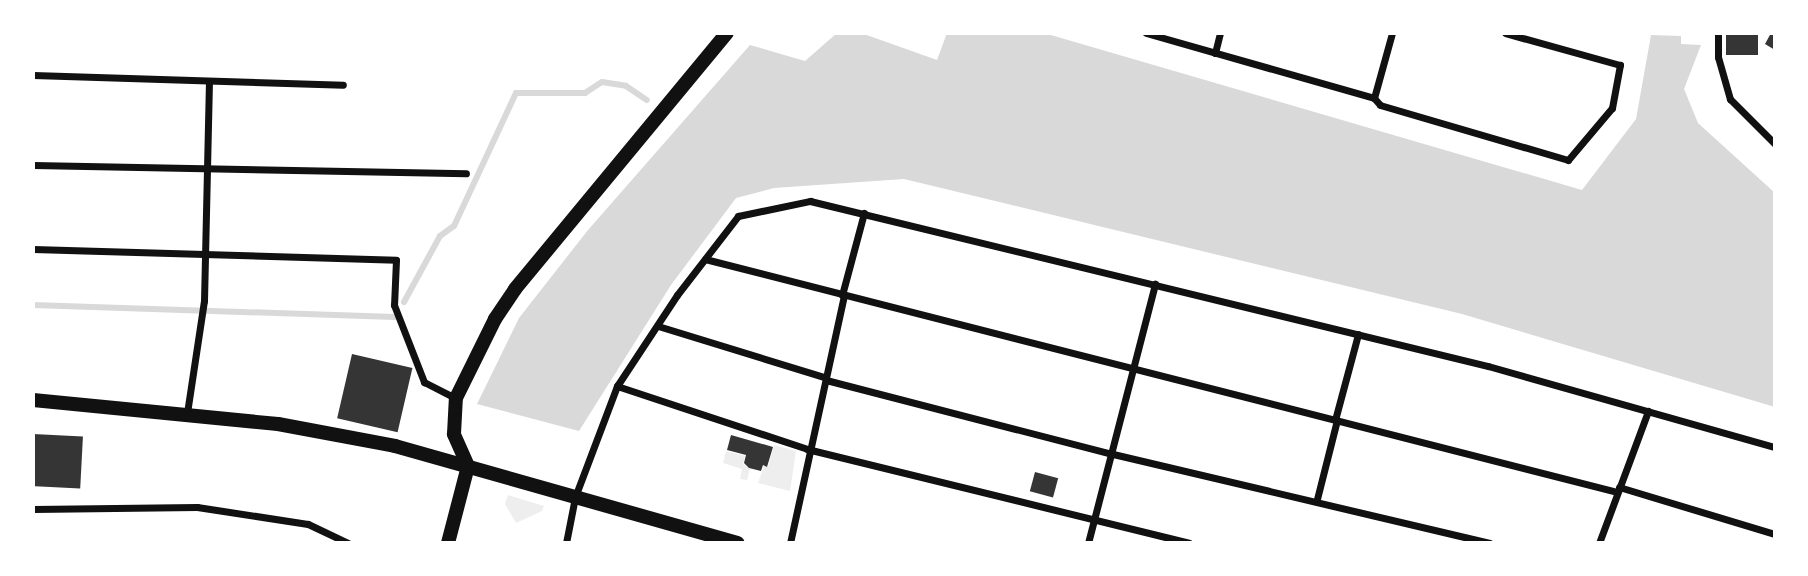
<!DOCTYPE html>
<html>
<head>
<meta charset="utf-8">
<style>
  body { margin:0 }
  #map { position:relative; width:1808px; height:576px; overflow:hidden; background:#fff; font-family:Montserrat,sans-serif }
  div>[style] { position:absolute }
  [style*='--x'] { left:calc(var(--x)*1px); top:calc(var(--y)*1px); width:calc(var(--w)*1px); rotate:calc(var(--a)*1deg) }
  .green>* { inset:0; background:#eee }
  .water>* { inset:0; background:#d9d9d9 }
  .stream>* { height:6px; margin:-3px; padding:0 3px; transform-origin:3px; border-radius:3px; background:#d9d9d9 }
  .building>* { inset:0; background:#353535; transform-origin:0 0 }
  .minor>* { height:7px; margin:-3.5px; padding:0 3.5px; transform-origin:3.5px; border-radius:3.5px; background:#111 }
  .secondary>* { height:14px; margin:-7px; padding:0 7px; transform-origin:7px; border-radius:7px; background:#111 }
  span { translate:-50% -50%; white-space:nowrap; text-align:center; line-height:1.15; -webkit-text-stroke:5px #fff; paint-order:stroke }
  .frame { position:absolute; inset:0; border:35px solid #fff; pointer-events:none }
</style>
</head>
<body>
<div id="map">
  <div class="green">
    <i style="clip-path:polygon(774px 445px,796px 451px,790px 491px,758px 483px,764px 466px,768px 467px)"></i>
    <i style="clip-path:polygon(726px 451px,745px 456px,743px 464px,750px 469px,747px 480px,740px 479px,742px 469px,723px 463px)"></i>
    <i style="clip-path:polygon(508px 495px,544px 506px,542px 511px,516px 523px,505px 504px)"></i>
  </div>
  <div class="water">
    <i style="clip-path:polygon(837px 33px,861px 33px,937px 60px,947px 33px,1044px 33px,1582px 190px,1636px 119px,1651px 35px,1681px 36px,1681px 44px,1701px 45px,1684px 89px,1698px 123px,1775px 193px,1775px 407px,1462px 314px,904px 179px,774px 188px,736px 198px,671px 285px,579px 431px,477px 404px,519px 318px,588px 230px,750px 45px,805px 61px)"></i>
  </div>
  <div class="stream">
    <i style="--x:404;--y:302;--w:75;--a:-61.4"></i>
    <i style="--x:440;--y:236;--w:17;--a:-36"></i>
    <i style="--x:454;--y:226;--w:147;--a:-65"></i>
    <i style="--x:516;--y:93;--w:69;--a:0"></i>
    <i style="--x:585;--y:93;--w:20;--a:-33"></i>
    <i style="--x:602;--y:82;--w:24;--a:9"></i>
    <i style="--x:626;--y:86;--w:25;--a:34"></i>
    <i style="--x:33;--y:305;--w:362;--a:1.9"></i>
  </div>
  <div class="building">
    <i style="left:1726px;top:33px;width:32px;height:22px"></i>
    <i style="clip-path:polygon(1771px 33px,1775px 33px,1775px 50px,1765px 44px)"></i>
    <i style="left:352px;top:354px;width:62px;height:66px;rotate:13deg"></i>
    <i style="left:33px;top:434px;width:50px;height:52px;rotate:3deg"></i>
    <i style="clip-path:polygon(731px 435px,773px 447px,767px 467px,763px 465px,761px 471px,749px 468px,744px 463px,746px 455px,727px 450px)"></i>
    <i style="left:1035px;top:472px;width:24px;height:20px;rotate:15deg"></i>
  </div>
  <div class="minor">
    <i style="--x:1146;--y:33;--w:237;--a:15.9"></i>
    <i style="--x:1374;--y:98;--w:9;--a:49"></i>
    <i style="--x:1380;--y:105;--w:196;--a:16.3"></i>
    <i style="--x:1568;--y:160;--w:68;--a:-49.8"></i>
    <i style="--x:1612;--y:108;--w:44;--a:-79.5"></i>
    <i style="--x:1620;--y:65;--w:119;--a:-164.5"></i>
    <i style="--x:1718;--y:33;--w:24;--a:90"></i>
    <i style="--x:1718;--y:57;--w:44;--a:74.1"></i>
    <i style="--x:1730;--y:99;--w:64;--a:45"></i>
    <i style="--x:1215;--y:53;--w:21;--a:-76"></i>
    <i style="--x:33;--y:75;--w:310;--a:1.8"></i>
    <i style="--x:1374;--y:98;--w:67;--a:-74.5"></i>
    <i style="--x:33;--y:165;--w:433;--a:1.1"></i>
    <i style="--x:33;--y:249;--w:363;--a:1.7"></i>
    <i style="--x:396;--y:260;--w:45;--a:92.5"></i>
    <i style="--x:394;--y:305;--w:83;--a:68.7"></i>
    <i style="--x:424;--y:382;--w:36;--a:27"></i>
    <i style="--x:705;--y:259;--w:941;--a:14.33"></i>
    <i style="--x:842;--y:295;--w:85;--a:-75"></i>
    <i style="--x:658;--y:326;--w:174;--a:17.1"></i>
    <i style="--x:826;--y:380;--w:296;--a:14.5"></i>
    <i style="--x:1113;--y:454;--w:387;--a:13.3"></i>
    <i style="--x:617;--y:386;--w:200;--a:18.3"></i>
    <i style="--x:807;--y:449;--w:393;--a:13.8"></i>
    <i style="--x:187;--y:413;--w:113;--a:-81.4"></i>
    <i style="--x:204;--y:301;--w:219;--a:-88.7"></i>
    <i style="--x:1335;--y:420;--w:89;--a:-75"></i>
    <i style="--x:1619;--y:487;--w:163;--a:16.8"></i>
    <i style="--x:1317;--y:499;--w:81;--a:-75.8"></i>
    <i style="--x:33;--y:509;--w:164;--a:-0.7"></i>
    <i style="--x:197;--y:507;--w:112;--a:8.7"></i>
    <i style="--x:308;--y:524;--w:44;--a:25.4"></i>
    <i style="--x:566;--y:543;--w:47;--a:-78.9"></i>
    <i style="--x:575;--y:497;--w:119;--a:-69.3"></i>
    <i style="--x:617;--y:386;--w:109;--a:-56.6"></i>
    <i style="--x:677;--y:295;--w:100;--a:-52.3"></i>
    <i style="--x:738;--y:216;--w:74;--a:-11.8"></i>
    <i style="--x:810;--y:201;--w:698;--a:13.68"></i>
    <i style="--x:1488;--y:366;--w:298;--a:15.8"></i>
    <i style="--x:790;--y:543;--w:254;--a:-77.7"></i>
    <i style="--x:1088;--y:543;--w:268;--a:-75.5"></i>
    <i style="--x:1599;--y:543;--w:141;--a:-69.6"></i>
  </div>
  <div class="secondary">
    <i style="--x:33;--y:400;--w:246;--a:5.6"></i>
    <i style="--x:278;--y:424;--w:119;--a:10.6"></i>
    <i style="--x:395;--y:446;--w:356;--a:15.8"></i>
    <i style="--x:448;--y:543;--w:80;--a:-75.4"></i>
    <i style="--x:468;--y:466;--w:35;--a:-114"></i>
    <i style="--x:454;--y:434;--w:36;--a:-87"></i>
    <i style="--x:456;--y:398;--w:88;--a:-63.7"></i>
    <i style="--x:495;--y:319;--w:36;--a:-56"></i>
    <i style="--x:515;--y:289;--w:332;--a:-50.4"></i>
  </div>
  <div class="frame"></div>
</div>
</body>
</html>
